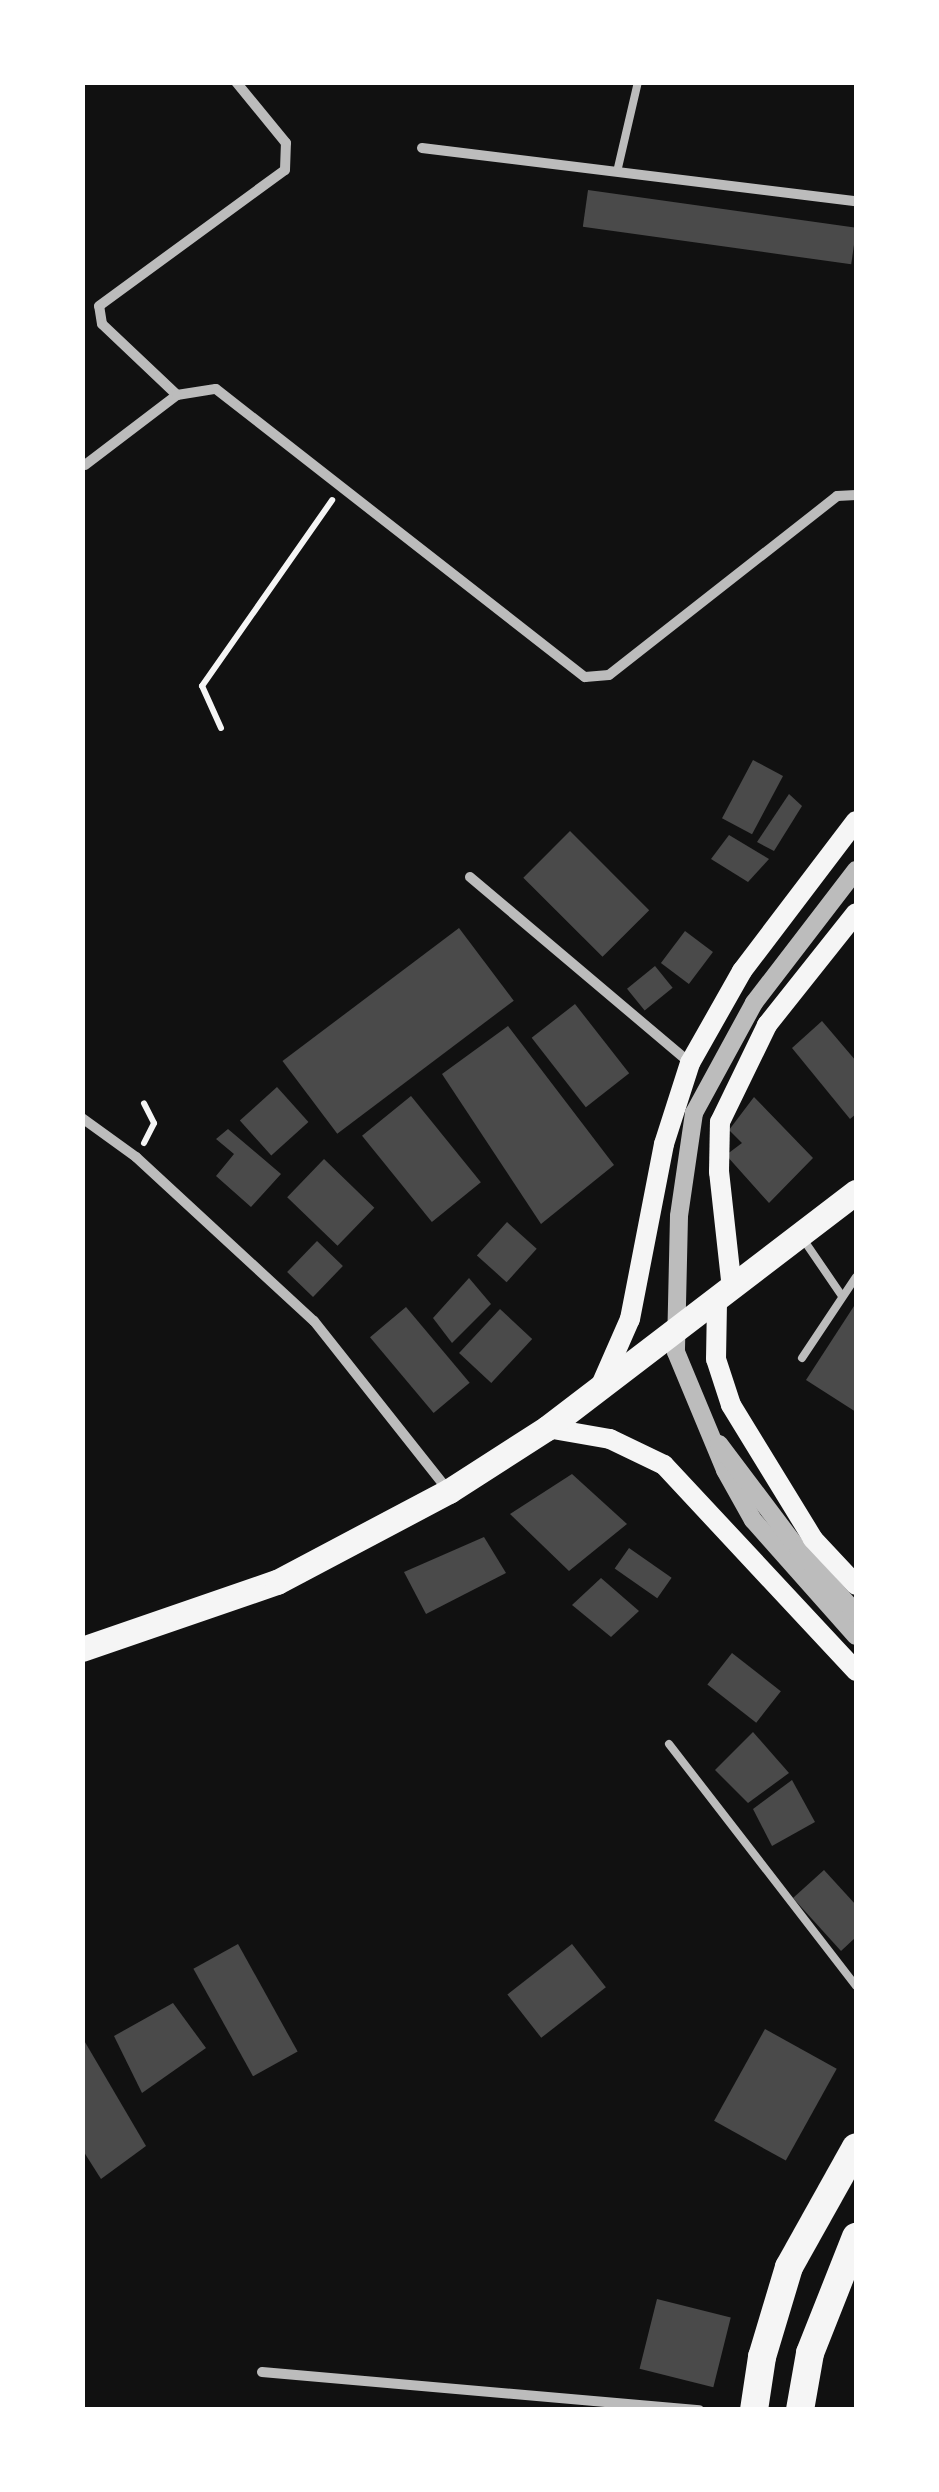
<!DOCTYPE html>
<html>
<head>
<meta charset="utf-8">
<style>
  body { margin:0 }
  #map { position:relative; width:939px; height:2492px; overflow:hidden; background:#111; font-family:"Zilla Slab",serif }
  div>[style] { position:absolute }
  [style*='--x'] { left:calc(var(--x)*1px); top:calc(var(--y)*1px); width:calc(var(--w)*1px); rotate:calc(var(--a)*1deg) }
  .building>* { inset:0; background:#4a4a4a; transform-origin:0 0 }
  .path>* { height:6px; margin:-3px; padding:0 3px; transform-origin:3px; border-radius:3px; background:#f5f5f5 }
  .service>* { height:8px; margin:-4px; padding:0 4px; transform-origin:4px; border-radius:4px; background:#bcbcbc }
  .minor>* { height:10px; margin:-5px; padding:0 5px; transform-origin:5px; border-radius:5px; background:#bcbcbc }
  .tertiary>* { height:18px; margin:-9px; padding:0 9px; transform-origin:9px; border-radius:9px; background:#bcbcbc }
  .secondary>* { height:20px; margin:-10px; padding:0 10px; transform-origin:10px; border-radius:10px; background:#f5f5f5 }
  .primary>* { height:25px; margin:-12.5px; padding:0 12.5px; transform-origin:12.5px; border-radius:12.5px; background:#f5f5f5 }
  .trunk>* { height:28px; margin:-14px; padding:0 14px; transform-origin:14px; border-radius:14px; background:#f5f5f5 }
  span { translate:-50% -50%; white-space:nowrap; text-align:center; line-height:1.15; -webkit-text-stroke:10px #fff; paint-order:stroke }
  .frame { position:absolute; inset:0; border:85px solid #fff; pointer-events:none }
</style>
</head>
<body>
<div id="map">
  <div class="building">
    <i style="left:588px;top:190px;width:271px;height:37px;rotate:8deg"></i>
    <i style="left:753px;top:760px;width:34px;height:66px;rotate:28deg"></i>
    <i style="clip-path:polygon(789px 794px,802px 806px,774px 851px,757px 842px)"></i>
    <i style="left:570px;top:831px;width:112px;height:66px;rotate:45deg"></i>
    <i style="clip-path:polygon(729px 835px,769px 859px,748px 882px,711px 859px)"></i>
    <i style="left:459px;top:928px;width:91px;height:221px;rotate:53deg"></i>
    <i style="left:685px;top:931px;width:35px;height:40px;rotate:37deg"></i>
    <i style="left:655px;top:966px;width:28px;height:36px;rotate:51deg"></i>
    <i style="left:575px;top:1004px;width:88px;height:55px;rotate:52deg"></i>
    <i style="clip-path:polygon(822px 1021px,856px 1061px,856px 1114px,850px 1119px,792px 1048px)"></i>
    <i style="clip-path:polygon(508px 1026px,614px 1165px,541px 1224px,442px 1074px)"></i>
    <i style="left:277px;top:1087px;width:47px;height:50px;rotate:48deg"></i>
    <i style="left:411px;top:1096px;width:111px;height:63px;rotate:51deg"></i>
    <i style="clip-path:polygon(754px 1097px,813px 1158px,769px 1203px,726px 1155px,742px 1143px,729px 1130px)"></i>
    <i style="clip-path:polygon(228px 1129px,281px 1174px,251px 1207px,216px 1176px,234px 1154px,216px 1139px)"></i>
    <i style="left:324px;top:1159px;width:70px;height:53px;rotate:44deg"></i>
    <i style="left:507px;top:1222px;width:40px;height:45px;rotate:42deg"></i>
    <i style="left:317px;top:1241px;width:36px;height:43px;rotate:44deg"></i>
    <i style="clip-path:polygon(469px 1278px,491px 1304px,452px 1343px,433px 1318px)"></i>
    <i style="clip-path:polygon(856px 1303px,856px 1412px,806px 1380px)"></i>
    <i style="left:406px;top:1307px;width:99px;height:47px;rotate:50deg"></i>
    <i style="left:500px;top:1309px;width:44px;height:60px;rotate:43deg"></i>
    <i style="clip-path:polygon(572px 1474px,627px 1524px,569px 1571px,510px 1514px)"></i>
    <i style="clip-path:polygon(484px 1537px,506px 1573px,426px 1614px,404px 1572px)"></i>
    <i style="left:629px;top:1548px;width:52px;height:25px;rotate:35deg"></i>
    <i style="clip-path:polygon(601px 1578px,639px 1611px,611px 1637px,572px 1605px)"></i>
    <i style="left:732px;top:1653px;width:62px;height:40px;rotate:38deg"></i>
    <i style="clip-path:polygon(753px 1732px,789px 1773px,748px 1803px,715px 1770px)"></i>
    <i style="clip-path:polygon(792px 1780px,815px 1822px,772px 1846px,753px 1809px)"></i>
    <i style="clip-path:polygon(824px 1870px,856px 1905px,856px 1937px,841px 1951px,793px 1898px)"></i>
    <i style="left:238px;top:1944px;width:123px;height:51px;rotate:61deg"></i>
    <i style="left:572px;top:1944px;width:55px;height:82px;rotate:52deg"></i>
    <i style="clip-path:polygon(173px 2003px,206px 2048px,142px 2093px,114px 2036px)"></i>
    <i style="left:765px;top:2029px;width:82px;height:105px;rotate:29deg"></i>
    <i style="clip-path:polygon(82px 2037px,146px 2146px,101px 2179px,82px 2149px)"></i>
    <i style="left:657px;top:2299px;width:76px;height:72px;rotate:14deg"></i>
  </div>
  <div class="path">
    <i style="--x:221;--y:728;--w:46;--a:-114.3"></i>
    <i style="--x:202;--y:686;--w:227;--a:-55"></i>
    <i style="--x:144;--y:1143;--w:22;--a:-63"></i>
    <i style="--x:154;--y:1123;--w:22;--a:-117"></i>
  </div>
  <div class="service">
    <i style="--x:617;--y:172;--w:92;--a:-76.9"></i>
    <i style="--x:803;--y:1239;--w:69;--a:55.6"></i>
    <i style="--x:802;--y:1358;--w:97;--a:-56.3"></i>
    <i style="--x:669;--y:1744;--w:306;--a:52.3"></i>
  </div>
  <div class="minor">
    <i style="--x:422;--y:148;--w:437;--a:7"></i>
    <i style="--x:177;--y:395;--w:103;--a:-136.6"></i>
    <i style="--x:102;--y:324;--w:18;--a:-99"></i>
    <i style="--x:99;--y:306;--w:230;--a:-36.2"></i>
    <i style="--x:285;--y:170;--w:27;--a:-88"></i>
    <i style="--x:286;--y:143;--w:79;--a:-129.3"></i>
    <i style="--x:85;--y:465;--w:116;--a:-37.3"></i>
    <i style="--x:177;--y:395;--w:39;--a:-9"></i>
    <i style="--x:216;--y:389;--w:468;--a:38"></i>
    <i style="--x:585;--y:677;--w:24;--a:-5"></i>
    <i style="--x:609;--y:675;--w:290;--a:-38.1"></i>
    <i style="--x:837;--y:496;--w:19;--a:-3"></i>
    <i style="--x:470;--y:877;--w:288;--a:40.2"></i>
    <i style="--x:82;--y:1118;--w:67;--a:35.8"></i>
    <i style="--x:136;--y:1157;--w:242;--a:42.7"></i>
    <i style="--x:314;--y:1321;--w:216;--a:51.6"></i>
    <i style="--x:262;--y:2372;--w:439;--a:5"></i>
  </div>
  <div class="tertiary">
    <i style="--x:856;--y:870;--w:168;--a:127.5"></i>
    <i style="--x:754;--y:1003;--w:125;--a:118.6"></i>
    <i style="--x:694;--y:1113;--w:104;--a:98.3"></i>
    <i style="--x:679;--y:1216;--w:136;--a:91.3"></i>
    <i style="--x:676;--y:1352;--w:128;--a:67.4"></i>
    <i style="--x:725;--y:1470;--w:57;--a:60.8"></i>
    <i style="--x:753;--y:1520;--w:155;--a:48.4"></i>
    <i style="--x:719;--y:1444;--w:131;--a:53"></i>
    <i style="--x:798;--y:1549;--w:86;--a:47.8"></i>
  </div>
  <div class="secondary">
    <i style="--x:732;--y:1289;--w:118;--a:-96.3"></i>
    <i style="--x:719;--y:1172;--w:50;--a:-88.9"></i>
    <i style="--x:720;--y:1122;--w:108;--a:-64.1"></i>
    <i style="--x:767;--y:1025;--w:143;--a:-51.5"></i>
    <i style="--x:717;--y:1302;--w:57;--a:91"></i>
    <i style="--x:716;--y:1359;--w:48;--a:71.9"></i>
    <i style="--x:731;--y:1405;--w:157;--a:58.5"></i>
    <i style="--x:813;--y:1539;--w:63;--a:46.9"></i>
    <i style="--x:601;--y:1385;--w:72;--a:-66.3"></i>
    <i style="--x:630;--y:1319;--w:178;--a:-79"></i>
    <i style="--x:664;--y:1144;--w:85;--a:-72.2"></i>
    <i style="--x:690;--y:1063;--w:106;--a:-60.5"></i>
    <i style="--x:742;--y:971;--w:188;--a:-52.8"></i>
    <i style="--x:547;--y:1428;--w:64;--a:9.9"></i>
    <i style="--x:610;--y:1439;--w:60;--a:25.7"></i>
    <i style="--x:664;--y:1465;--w:282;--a:47"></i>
  </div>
  <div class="primary">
    <i style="--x:82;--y:1649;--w:206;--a:-19"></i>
    <i style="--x:277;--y:1582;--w:195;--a:-27.9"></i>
    <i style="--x:449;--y:1491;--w:117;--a:-32.7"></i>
    <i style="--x:547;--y:1428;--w:389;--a:-37.4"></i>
  </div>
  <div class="trunk">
    <i style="--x:754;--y:2410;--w:54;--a:-81.4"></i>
    <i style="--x:762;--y:2357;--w:94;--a:-73.3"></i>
    <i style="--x:789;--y:2267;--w:137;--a:-60.8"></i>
    <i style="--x:800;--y:2410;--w:58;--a:-80"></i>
    <i style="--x:810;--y:2353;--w:125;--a:-68.4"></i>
  </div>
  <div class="frame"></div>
</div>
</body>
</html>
